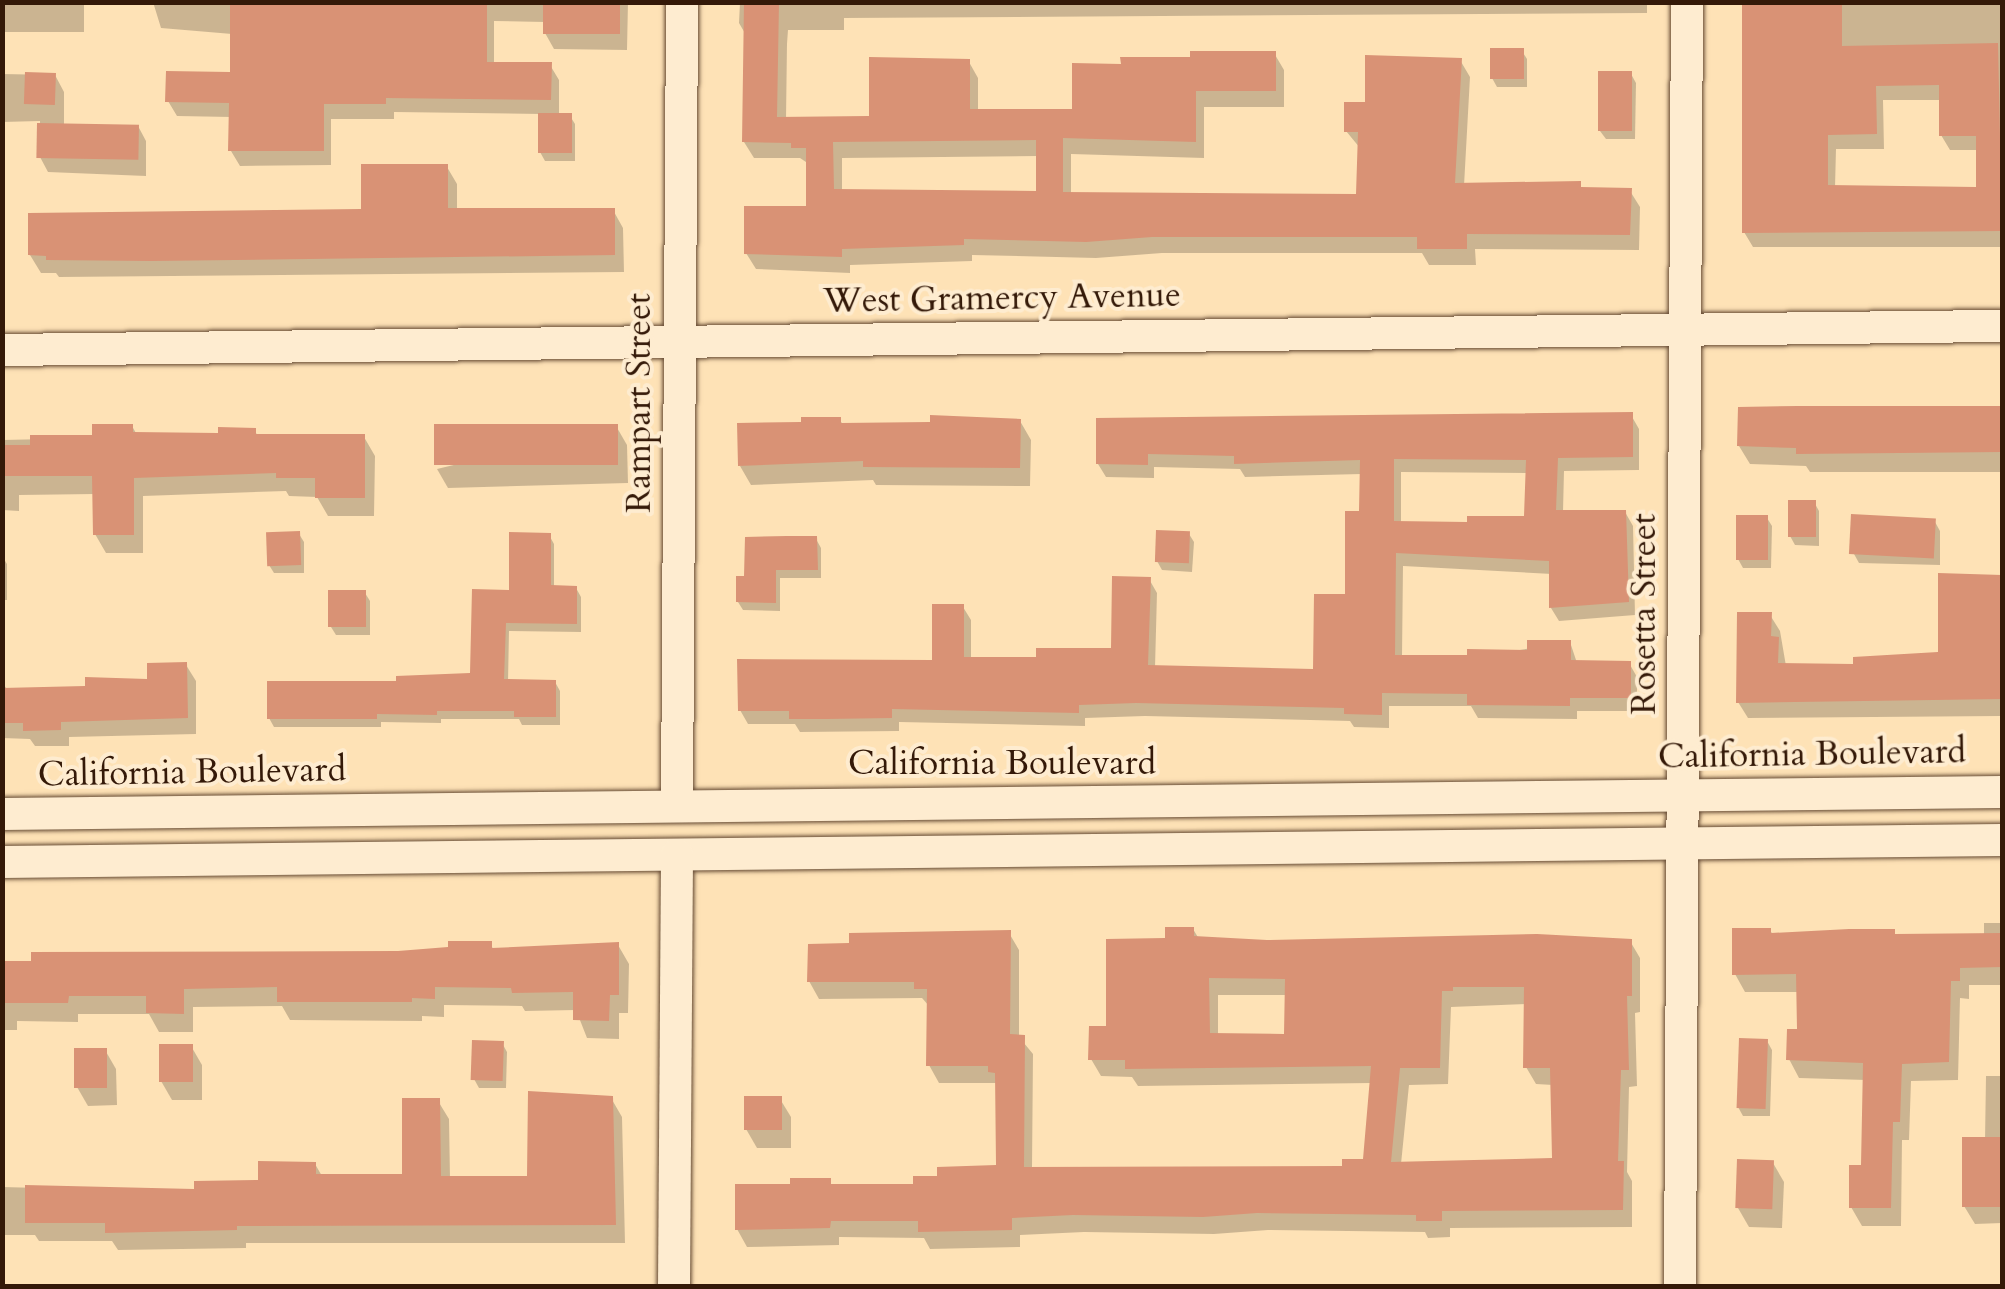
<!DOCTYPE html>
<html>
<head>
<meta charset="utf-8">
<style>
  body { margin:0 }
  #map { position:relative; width:2005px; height:1289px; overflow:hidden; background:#fee2b6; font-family:Cardo,serif }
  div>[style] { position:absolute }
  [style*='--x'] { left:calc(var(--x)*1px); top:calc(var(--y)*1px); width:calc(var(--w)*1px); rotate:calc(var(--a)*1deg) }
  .shadow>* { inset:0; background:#0003; transform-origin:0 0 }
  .building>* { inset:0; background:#d99275; transform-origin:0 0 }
  .roads { filter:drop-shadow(0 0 2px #664b34) drop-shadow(0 0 2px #664b34) }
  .street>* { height:32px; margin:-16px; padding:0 16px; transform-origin:16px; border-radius:16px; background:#feecd0 }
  span { translate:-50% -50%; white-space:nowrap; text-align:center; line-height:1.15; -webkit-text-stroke:8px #feecd0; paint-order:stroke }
  .street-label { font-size:35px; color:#341908 }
  .frame { position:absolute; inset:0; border:5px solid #341908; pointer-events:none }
</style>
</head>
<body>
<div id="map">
  <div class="shadow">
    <i style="left:2px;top:2px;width:82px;height:30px"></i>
    <i style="clip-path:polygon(153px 2px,628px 2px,627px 50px,554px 49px,545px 33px,545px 22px,494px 21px,494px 65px,550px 65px,559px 80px,559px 116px,570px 116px,575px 124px,575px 161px,545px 161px,540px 152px,541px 114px,394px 112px,394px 119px,331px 119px,331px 165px,240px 166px,231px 151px,231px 117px,177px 116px,168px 101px,232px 74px,232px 34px,161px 28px)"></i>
    <i style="clip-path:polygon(evenodd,740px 2px,1647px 2px,1647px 13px,844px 18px,844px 30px,788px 30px,787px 44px,786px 120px,871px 119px,969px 62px,978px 78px,978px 112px,1074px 112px,1123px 66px,1274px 53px,1284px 70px,1284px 107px,1204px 107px,1204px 158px,1071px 154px,1071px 195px,1358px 196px,1360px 148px,1346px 131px,1367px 105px,1460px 60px,1470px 77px,1464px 186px,1579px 184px,1583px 190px,1630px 191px,1640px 207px,1639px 250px,1475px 249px,1476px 265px,1429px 265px,1422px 253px,1162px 253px,1096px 258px,972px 255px,972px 261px,850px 265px,850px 273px,756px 269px,746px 253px,809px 209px,809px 164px,800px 158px,754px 158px,744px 142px,746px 35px,739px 23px,740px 2px,1038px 156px,1039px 193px,842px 192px,842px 158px,1038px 156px)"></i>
    <i style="clip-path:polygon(evenodd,1745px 2px,2002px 2px,2002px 247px,1753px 247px,1744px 232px,1745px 2px,1883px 100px,1941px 100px,1941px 135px,1950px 150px,1978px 150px,1978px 189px,1835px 188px,1836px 149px,1884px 149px,1883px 100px)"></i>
    <i style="clip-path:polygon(1522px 51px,1527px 59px,1527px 87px,1497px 87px,1492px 78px)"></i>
    <i style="clip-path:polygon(2px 74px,55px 75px,64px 92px,64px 126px,138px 126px,146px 141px,146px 176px,48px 172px,40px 157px,40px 121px,2px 122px)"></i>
    <i style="clip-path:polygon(1631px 74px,1636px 83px,1635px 139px,1606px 139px,1600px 131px)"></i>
    <i style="clip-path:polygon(447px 167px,457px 184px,457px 210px,613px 210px,623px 228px,624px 272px,59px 277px,56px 273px,41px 273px,30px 255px,363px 211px)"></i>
    <i style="clip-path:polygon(2002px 409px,2002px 472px,1810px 472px,1806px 466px,1750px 464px,1739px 446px,1740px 410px)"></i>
    <i style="clip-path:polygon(evenodd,1631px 415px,1639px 429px,1639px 470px,1564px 471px,1563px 512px,1625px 512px,1633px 526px,1635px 615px,1559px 621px,1551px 608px,1552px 574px,1403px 566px,1402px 657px,1470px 658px,1570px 642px,1577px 663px,1629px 663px,1637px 677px,1637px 711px,1577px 711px,1577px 719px,1478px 718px,1471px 706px,1389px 706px,1389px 728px,1354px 727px,1350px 721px,1145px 716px,1085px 718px,1085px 726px,899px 722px,899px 731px,800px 732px,795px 724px,748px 724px,740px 710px,934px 663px,963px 607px,971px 620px,971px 660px,1039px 659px,1113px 651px,1149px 579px,1157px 593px,1155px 668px,1316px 672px,1348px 597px,1362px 513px,1362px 474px,1245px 477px,1240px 469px,1154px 467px,1154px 478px,1106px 477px,1098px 464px,1099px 421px,1631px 415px,1401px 472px,1528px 473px,1526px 518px,1470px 525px,1401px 523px,1401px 472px)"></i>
    <i style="clip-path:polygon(840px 420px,843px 425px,1020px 421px,1031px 440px,1030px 486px,876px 485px,873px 480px,751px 485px,740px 466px,803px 425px)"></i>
    <i style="clip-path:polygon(132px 426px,137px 435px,220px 435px,254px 430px,258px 436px,364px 437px,375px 456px,374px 516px,328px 516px,317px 497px,289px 496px,286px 491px,143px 496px,143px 553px,106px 553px,95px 534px,95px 494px,19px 495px,19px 511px,2px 510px,2px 440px,95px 438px)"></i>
    <i style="clip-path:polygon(616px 426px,627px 445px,628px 483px,448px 488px,437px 469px)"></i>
    <i style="clip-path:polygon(1814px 502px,1819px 511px,1819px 546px,1795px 545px,1790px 536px)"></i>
    <i style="clip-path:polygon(1767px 518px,1772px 526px,1771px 568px,1743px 568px,1738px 559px)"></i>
    <i style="clip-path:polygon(1935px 522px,1940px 531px,1940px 565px,1859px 563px,1854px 554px)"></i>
    <i style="clip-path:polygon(299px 534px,304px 542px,304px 573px,274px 573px,269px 565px)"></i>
    <i style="clip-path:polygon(1189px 534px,1194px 542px,1192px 572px,1162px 570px,1157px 561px)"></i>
    <i style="clip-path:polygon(549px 535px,554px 544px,554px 588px,576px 588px,581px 597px,581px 632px,509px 631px,508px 682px,555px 682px,560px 691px,560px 725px,522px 725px,519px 719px,441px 719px,441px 723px,381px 722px,381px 727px,274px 727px,269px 718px,399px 684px,473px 676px,512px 593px)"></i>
    <i style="clip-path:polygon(816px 539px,821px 548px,821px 578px,780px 578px,780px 611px,743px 610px,738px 602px,746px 579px)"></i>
    <i style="clip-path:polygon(2px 556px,7px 564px,7px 600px,2px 600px)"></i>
    <i style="clip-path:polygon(1941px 576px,2002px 577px,2002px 716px,1748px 718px,1738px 702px,1770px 615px,1780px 631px,1786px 666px,1856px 667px,1941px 654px)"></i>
    <i style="clip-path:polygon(365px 593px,370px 601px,370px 635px,336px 635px,331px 627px)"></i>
    <i style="clip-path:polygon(186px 665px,196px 681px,196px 734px,69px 737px,69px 746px,35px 746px,30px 739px,2px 738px,2px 682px,8px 691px,88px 689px,149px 681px)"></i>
    <i style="clip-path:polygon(1984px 923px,2002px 923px,2002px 985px,1969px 985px,1969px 999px,1960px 998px,1958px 1080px,1911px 1081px,1909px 1140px,1902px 1140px,1901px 1226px,1862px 1226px,1851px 1207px,1863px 1168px,1866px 1080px,1799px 1078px,1789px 1059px,1799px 1031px,1799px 992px,1745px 992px,1735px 974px,1770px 930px,1773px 935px,1894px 932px,1897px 937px,1984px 936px)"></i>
    <i style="clip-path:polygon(evenodd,1193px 929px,1199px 939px,1267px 942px,1630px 941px,1640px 958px,1640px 1012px,1635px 1013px,1637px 1086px,1629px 1087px,1627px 1172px,1632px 1181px,1632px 1227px,1450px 1228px,1450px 1237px,1428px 1238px,1425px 1232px,1268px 1230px,1214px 1234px,1084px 1232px,1020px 1235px,1020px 1247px,930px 1249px,924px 1238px,839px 1237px,839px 1245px,747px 1247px,737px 1229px,792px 1186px,829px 1180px,832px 1186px,915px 1187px,998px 1167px,997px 1083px,939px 1083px,929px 1065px,929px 1006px,922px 998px,819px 999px,809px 981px,1009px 933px,1019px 950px,1019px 1037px,1033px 1054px,1032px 1169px,1345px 1168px,1366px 1162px,1372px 1083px,1138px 1086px,1132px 1077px,1101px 1076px,1091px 1059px,1108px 1029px,1167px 941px,1193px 929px,1218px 995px,1287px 995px,1287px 1037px,1218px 1035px,1218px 995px,1193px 929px,1526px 1004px,1526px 1067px,1536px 1084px,1553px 1085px,1555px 1161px,1401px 1164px,1409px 1085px,1448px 1084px,1451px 1007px,1526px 1004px)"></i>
    <i style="clip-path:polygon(490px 944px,494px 950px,618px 945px,629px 964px,628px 1013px,619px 1013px,619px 1039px,587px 1038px,576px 1010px,525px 1011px,522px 1006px,444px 1005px,444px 1017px,422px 1016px,422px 1021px,290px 1020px,282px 1006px,193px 1007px,193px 1032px,159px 1032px,149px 1014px,78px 1014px,78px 1022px,17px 1021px,17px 1030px,2px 1030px,2px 962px,399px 954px)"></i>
    <i style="clip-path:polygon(1767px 1041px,1772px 1050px,1770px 1116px,1743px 1116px,1738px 1107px)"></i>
    <i style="clip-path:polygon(502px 1043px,507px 1052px,506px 1088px,479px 1088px,474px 1079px)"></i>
    <i style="clip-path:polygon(191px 1046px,202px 1065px,202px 1100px,172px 1100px,161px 1081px)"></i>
    <i style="clip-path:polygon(105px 1050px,116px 1069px,117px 1105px,88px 1106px,77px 1087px)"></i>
    <i style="clip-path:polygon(1986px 1076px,2002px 1076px,2002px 1223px,1975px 1224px,1964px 1206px,1985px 1140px)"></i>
    <i style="clip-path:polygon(611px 1098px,622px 1117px,625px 1243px,246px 1243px,246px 1248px,118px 1250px,112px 1241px,39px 1241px,35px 1235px,2px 1235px,2px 1187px,197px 1192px,260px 1182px,315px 1164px,322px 1176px,405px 1177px,438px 1101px,449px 1119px,450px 1178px,529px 1178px)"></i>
    <i style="clip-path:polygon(780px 1099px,791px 1117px,791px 1148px,757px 1148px,746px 1129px)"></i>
    <i style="clip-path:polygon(1773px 1163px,1784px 1182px,1782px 1228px,1749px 1227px,1738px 1208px)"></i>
  </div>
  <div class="building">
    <i style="clip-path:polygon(230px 2px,487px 2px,487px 62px,552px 62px,551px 100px,386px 98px,386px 104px,324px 104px,324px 151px,228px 151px,229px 103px,165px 102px,166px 71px,230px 72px)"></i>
    <i style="left:543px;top:2px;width:77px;height:32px"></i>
    <i style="clip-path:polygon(evenodd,744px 2px,779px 2px,777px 117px,869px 116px,869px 57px,970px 59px,970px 109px,1072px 109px,1072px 63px,1121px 64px,1120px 57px,1190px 57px,1190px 51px,1276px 51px,1276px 91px,1196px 91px,1196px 142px,1063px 138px,1063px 192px,1356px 194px,1358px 132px,1344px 132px,1344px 102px,1365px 102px,1365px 55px,1462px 58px,1455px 183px,1581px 181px,1581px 187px,1632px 188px,1630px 235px,1467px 234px,1467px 249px,1417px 249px,1417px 237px,1152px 237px,1086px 242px,964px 239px,964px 245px,842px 249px,842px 257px,744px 254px,744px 206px,806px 206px,806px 148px,791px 148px,791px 143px,742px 142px,744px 2px,1036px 140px,1036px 191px,834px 189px,833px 142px,1036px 140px)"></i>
    <i style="clip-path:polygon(evenodd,1742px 2px,1842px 2px,1842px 46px,1998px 43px,2002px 231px,1742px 233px,1742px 2px,1939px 85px,1939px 136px,1976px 136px,1976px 187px,1828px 185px,1828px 135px,1877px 134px,1876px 86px,1939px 85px)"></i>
    <i style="left:1490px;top:48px;width:34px;height:31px"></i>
    <i style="left:1632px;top:71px;width:60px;height:34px;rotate:90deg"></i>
    <i style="left:25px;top:72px;width:31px;height:32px;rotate:2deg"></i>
    <i style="left:572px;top:113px;width:40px;height:34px;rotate:90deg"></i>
    <i style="left:37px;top:123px;width:102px;height:35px;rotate:1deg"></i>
    <i style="clip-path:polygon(361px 164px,448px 164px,448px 208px,615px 208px,615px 255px,151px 261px,46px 260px,46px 256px,28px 255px,28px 213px,361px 209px)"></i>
    <i style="clip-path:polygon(1798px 406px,2002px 406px,2002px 452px,1796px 454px,1796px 448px,1737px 446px,1738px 407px)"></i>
    <i style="clip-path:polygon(evenodd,1633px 412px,1633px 457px,1558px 458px,1556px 510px,1626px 510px,1629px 602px,1549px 608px,1549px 561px,1396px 553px,1395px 655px,1467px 655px,1467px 649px,1527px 650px,1527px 640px,1571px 640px,1571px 660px,1631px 661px,1631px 698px,1570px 698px,1570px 706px,1467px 705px,1467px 694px,1382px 693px,1382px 715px,1344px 714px,1344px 708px,1136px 703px,1079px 705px,1079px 713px,892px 709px,892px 718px,826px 719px,789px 719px,789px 711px,738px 711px,737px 659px,932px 660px,932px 604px,964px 604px,964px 657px,1036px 657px,1036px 648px,1111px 648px,1112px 576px,1151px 577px,1148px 665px,1313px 669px,1314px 594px,1345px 594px,1345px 511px,1359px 511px,1360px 460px,1234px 464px,1234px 456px,1148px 454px,1148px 465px,1096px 464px,1096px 418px,1633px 412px,1394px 459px,1526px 460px,1524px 516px,1467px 516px,1467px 522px,1394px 521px,1394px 459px)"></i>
    <i style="clip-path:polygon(930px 415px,1021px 419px,1020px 468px,863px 467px,863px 461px,738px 466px,737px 423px,801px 422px,801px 417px,841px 417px,841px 423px,930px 422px)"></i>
    <i style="clip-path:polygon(92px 424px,133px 424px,133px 432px,218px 433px,218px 427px,256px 428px,256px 434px,365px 434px,365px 498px,315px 498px,315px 478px,276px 478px,276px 473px,134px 478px,134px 535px,93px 535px,92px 476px,2px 476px,2px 445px,30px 445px,30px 435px,92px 435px)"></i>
    <i style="left:618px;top:424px;width:41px;height:184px;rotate:90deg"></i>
    <i style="left:1788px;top:500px;width:28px;height:37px"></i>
    <i style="left:1851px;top:514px;width:85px;height:40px;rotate:3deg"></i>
    <i style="left:1736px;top:515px;width:32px;height:45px"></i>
    <i style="left:1156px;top:530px;width:34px;height:32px;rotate:2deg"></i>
    <i style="left:300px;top:531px;width:34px;height:34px;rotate:88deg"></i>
    <i style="clip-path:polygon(509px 532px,551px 533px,551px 585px,577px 586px,577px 624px,506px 623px,504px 679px,556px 680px,556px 717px,514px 717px,514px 711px,437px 711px,437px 715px,377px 714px,377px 719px,267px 719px,267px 681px,396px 681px,396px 676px,470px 673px,472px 589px,509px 590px)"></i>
    <i style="clip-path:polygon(787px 536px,817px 536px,818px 570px,776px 570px,776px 603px,736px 602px,736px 576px,744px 576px,745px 537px)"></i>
    <i style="clip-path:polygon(1938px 573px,2002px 575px,2002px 699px,1736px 703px,1737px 612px,1772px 612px,1771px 636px,1779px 637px,1778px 663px,1853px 664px,1853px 657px,1938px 652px)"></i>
    <i style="left:328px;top:590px;width:38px;height:37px"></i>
    <i style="clip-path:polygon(187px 662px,188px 718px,61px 722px,61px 730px,23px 731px,23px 723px,2px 723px,2px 688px,85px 686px,85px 677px,147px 679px,147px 663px)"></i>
    <i style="clip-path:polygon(evenodd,1165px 927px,1194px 927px,1194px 936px,1267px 940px,1537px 934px,1632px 939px,1632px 996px,1627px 996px,1629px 1070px,1621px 1070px,1618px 1161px,1624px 1161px,1623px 1210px,1442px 1211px,1442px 1221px,1416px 1221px,1416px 1215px,1257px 1213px,1203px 1217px,1073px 1215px,1012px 1218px,1012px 1230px,918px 1232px,918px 1221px,831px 1221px,830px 1228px,735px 1230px,735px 1184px,790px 1184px,790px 1178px,831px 1178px,831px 1184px,913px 1184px,913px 1176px,937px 1176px,937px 1167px,996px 1165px,995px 1073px,988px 1072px,988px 1066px,926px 1066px,927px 989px,914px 989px,914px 982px,807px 982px,808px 944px,849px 943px,849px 933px,1011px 930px,1010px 1034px,1025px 1035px,1024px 1167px,1342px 1166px,1342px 1159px,1363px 1159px,1371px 1066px,1125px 1069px,1125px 1060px,1088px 1060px,1089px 1026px,1106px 1026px,1106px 939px,1165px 938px,1165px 927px,1209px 978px,1285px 979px,1284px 1034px,1210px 1033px,1209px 978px,1165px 927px,1453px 987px,1524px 987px,1523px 1068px,1550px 1068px,1552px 1158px,1391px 1162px,1400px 1068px,1440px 1068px,1442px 991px,1453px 991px,1453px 987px)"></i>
    <i style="clip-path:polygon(1732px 928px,1771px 928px,1771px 933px,1849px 929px,1895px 929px,1895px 934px,2002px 933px,2002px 967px,1960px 968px,1960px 981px,1951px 981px,1949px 1062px,1902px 1064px,1900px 1122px,1893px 1122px,1891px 1208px,1849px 1208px,1849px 1165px,1861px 1165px,1863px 1063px,1786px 1060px,1787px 1029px,1797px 1029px,1796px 974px,1732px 975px)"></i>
    <i style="clip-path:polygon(448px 941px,492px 941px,492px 948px,619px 942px,619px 995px,610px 995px,609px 1021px,573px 1020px,573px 992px,512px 993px,511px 988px,435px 987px,435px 999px,412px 998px,412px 1002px,277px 1002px,277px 987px,184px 989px,184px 1014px,146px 1013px,146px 996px,69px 996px,68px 1003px,2px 1003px,2px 961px,31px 961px,31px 952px,398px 951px,448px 947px)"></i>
    <i style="left:1739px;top:1038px;width:29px;height:70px;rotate:2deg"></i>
    <i style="left:472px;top:1040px;width:32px;height:40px;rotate:2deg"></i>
    <i style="left:159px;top:1044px;width:34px;height:38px"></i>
    <i style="left:74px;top:1048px;width:33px;height:40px"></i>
    <i style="clip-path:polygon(528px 1091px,613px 1096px,616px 1225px,237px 1226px,237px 1230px,105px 1233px,105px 1223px,25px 1223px,25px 1185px,194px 1189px,194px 1181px,258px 1180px,258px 1161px,316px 1162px,316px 1174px,402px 1174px,402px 1098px,440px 1098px,441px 1176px,527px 1176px)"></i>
    <i style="left:744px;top:1096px;width:38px;height:34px"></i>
    <i style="left:1962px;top:1137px;width:40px;height:70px"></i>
    <i style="left:1737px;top:1159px;width:37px;height:49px;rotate:2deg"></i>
  </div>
  <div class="roads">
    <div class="street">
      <i style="--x:2;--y:350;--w:2000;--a:-0.69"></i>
      <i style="--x:677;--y:804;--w:802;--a:-89.64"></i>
      <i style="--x:2;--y:814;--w:2000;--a:-0.63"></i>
      <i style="--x:2;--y:862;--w:2000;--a:-0.63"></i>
      <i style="--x:674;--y:1286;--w:431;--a:-89.6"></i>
      <i style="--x:1680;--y:1286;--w:1284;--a:-89.69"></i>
    </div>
  </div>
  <div class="street-label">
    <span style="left:1002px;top:298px;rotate:-1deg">West Gramercy Avenue</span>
    <span style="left:639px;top:403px;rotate:-90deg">Rampart Street</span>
    <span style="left:1644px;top:614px;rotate:-90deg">Rosetta Street</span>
    <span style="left:1812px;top:754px;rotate:-1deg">California Boulevard</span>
    <span style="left:1002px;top:763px">California Boulevard</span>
    <span style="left:192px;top:772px;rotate:-1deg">California Boulevard</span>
  </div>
  <div class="frame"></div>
</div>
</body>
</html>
